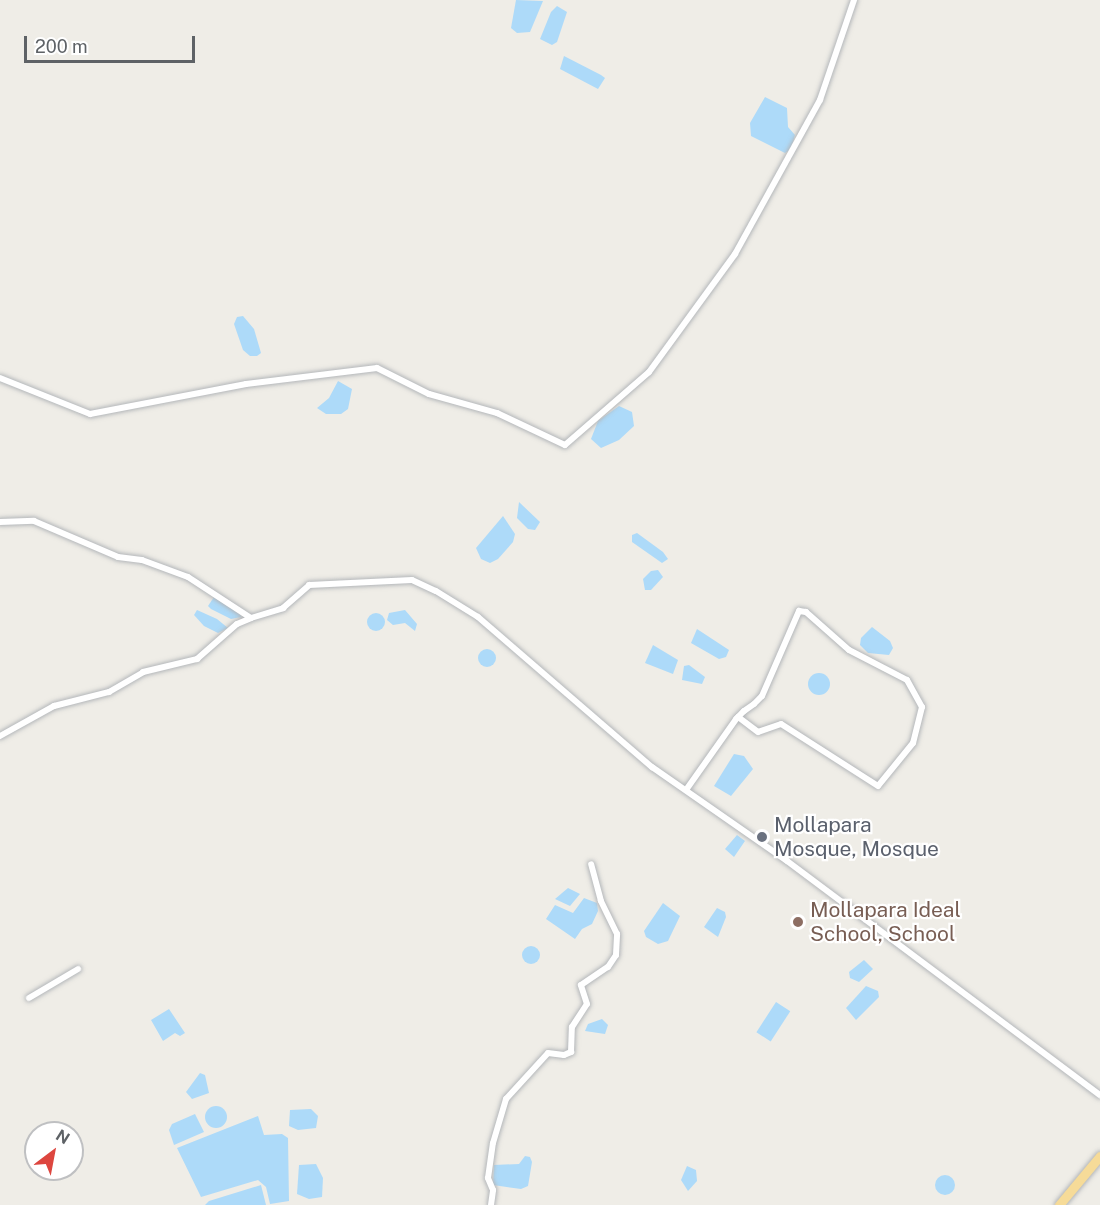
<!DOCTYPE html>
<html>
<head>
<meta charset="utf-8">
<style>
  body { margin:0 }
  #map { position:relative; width:1100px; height:1205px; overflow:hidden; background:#efede7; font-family:"Public Sans",sans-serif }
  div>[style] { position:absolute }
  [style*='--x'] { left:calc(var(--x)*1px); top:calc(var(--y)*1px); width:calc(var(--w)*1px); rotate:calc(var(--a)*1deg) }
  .water>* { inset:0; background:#addaf9; transform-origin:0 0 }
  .round { border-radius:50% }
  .roads { filter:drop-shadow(0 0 2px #b4b7ba) drop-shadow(0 0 2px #b4b7ba) }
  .minor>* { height:6px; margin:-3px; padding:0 3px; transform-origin:3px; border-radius:3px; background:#fff }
  .highway>* { height:9px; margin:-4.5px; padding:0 4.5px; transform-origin:4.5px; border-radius:4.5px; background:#f6db98 }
  .dots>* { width:16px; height:16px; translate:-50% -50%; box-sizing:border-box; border:3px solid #fff; border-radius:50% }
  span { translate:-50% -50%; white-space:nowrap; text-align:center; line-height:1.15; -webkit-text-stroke:4.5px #fff; paint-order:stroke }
  .worship-label { font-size:21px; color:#5b616d }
  .left { translate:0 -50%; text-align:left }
  .education-label { font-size:21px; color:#785e54 }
  .north { position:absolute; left:24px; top:1121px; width:60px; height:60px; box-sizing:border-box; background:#fff; border:2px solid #bfc0c2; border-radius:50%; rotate:32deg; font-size:16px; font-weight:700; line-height:24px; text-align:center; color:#5e6266 }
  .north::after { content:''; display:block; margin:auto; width:21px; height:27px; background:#dd463f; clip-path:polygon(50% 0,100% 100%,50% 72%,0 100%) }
  .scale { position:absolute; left:24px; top:36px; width:171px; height:27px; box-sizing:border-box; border:3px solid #5e6266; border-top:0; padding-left:8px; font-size:18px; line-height:21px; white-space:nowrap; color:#5e6266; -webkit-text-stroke:4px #fff; paint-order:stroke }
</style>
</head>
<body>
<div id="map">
  <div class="water">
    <i style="clip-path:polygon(516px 0,543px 1px,530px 32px,517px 33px,511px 28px)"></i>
    <i style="clip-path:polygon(557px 6px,567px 12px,557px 42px,552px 45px,540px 39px,551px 12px)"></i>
    <i style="clip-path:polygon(564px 56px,601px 75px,605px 78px,598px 89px,560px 69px)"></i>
    <i style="clip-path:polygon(765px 97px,787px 108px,788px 127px,795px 135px,791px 149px,785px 153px,751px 136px,750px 123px)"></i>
    <i style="clip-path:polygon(243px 316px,254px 329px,261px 353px,257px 356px,250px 356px,243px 350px,234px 324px,237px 317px)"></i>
    <i style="clip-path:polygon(338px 381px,352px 389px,348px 409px,341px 414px,326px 414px,317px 408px,329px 398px)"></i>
    <i style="clip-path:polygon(619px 406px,632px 412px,634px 426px,619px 440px,601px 448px,591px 439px,598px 421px)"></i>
    <i style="clip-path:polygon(519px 502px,540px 522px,535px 530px,528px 529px,517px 518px)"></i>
    <i style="clip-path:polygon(503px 516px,515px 534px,513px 542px,498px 559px,490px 563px,481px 559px,476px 548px)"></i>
    <i style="clip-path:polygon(637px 533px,663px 552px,668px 559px,662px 563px,632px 542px,632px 535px)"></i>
    <i style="clip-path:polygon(658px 570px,663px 577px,651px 590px,645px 590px,643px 579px,651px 571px)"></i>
    <i style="clip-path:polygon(214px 597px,239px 612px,241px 617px,231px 619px,211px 609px,208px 606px)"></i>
    <i style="clip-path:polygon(197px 610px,217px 619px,228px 628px,218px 633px,204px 626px,194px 615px)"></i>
    <i style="clip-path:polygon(405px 610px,417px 624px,415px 631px,405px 623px,393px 625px,387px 620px,389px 613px)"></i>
    <i class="round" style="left:367px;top:613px;width:18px;height:18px"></i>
    <i style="clip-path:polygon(872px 627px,890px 641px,893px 648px,889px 655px,868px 653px,860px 645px,861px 638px)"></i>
    <i style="clip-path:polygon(697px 629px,729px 650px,726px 657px,719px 659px,691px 643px)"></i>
    <i style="clip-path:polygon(653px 645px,678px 660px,673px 674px,645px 663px)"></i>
    <i class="round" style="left:478px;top:649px;width:18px;height:18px"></i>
    <i style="clip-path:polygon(689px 665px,705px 677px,702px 684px,682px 680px,684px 666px)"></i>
    <i class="round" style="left:808px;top:673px;width:22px;height:22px"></i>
    <i style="clip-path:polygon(734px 754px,744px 756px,753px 769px,731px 796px,714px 786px)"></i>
    <i style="clip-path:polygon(737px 835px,745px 841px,734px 857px,725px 849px)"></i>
    <i style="clip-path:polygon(568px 888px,580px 894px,570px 906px,555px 899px)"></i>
    <i style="clip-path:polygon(584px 898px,597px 903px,598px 911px,592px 924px,582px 929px,575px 939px,546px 919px,555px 905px,573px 913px)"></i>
    <i style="clip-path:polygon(663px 903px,680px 916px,668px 941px,658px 944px,646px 937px,644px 931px)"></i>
    <i style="clip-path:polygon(717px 908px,725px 912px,726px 917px,718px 937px,704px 927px)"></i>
    <i class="round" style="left:522px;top:946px;width:18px;height:18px"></i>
    <i style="clip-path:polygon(864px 960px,873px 969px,859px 982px,850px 978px,849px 972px)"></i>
    <i style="clip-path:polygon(866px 986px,878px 991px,879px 997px,856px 1020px,846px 1008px)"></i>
    <i style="left:776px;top:1002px;width:17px;height:36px;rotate:33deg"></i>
    <i style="clip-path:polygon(169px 1009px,185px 1033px,180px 1036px,175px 1033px,163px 1041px,151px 1020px)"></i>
    <i style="clip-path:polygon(602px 1019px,608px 1025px,605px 1034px,585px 1031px,588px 1024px)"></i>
    <i style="clip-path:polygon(200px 1073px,205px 1075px,209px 1093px,192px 1099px,186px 1092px)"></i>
    <i class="round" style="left:205px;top:1106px;width:22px;height:22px"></i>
    <i style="clip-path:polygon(311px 1109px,318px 1116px,316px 1128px,298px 1130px,289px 1126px,290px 1110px)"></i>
    <i style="clip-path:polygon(195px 1114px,204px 1132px,174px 1145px,169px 1130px,172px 1124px)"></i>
    <i style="clip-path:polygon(258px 1116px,264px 1135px,282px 1134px,288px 1138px,289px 1201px,270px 1204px,266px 1187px,258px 1180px,201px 1197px,177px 1148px)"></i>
    <i style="clip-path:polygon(525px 1156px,530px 1157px,532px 1162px,528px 1186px,521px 1189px,493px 1185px,494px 1165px,519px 1164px)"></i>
    <i style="clip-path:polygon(316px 1164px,323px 1178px,322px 1197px,309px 1199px,297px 1194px,299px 1165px)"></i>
    <i style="clip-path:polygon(687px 1166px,696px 1170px,697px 1181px,688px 1191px,681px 1180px)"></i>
    <i class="round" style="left:935px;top:1175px;width:20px;height:20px"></i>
    <i style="clip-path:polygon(261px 1185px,266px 1205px,205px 1205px,209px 1201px)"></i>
  </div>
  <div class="roads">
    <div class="minor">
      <i style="--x:0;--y:378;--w:97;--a:21.8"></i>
      <i style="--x:90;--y:414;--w:159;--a:-10.9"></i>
      <i style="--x:246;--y:384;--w:132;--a:-7"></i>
      <i style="--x:377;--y:368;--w:58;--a:26.6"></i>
      <i style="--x:429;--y:394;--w:71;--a:15.6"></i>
      <i style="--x:497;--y:413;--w:75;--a:25.2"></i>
      <i style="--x:565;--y:445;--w:111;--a:-41"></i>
      <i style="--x:649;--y:372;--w:146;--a:-53.9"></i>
      <i style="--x:735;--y:254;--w:176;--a:-61.1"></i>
      <i style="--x:820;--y:100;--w:106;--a:-71.2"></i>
      <i style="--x:0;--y:522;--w:34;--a:-2"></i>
      <i style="--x:34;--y:521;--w:91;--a:23.2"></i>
      <i style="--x:118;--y:557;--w:24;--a:7"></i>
      <i style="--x:142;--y:560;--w:49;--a:20.3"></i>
      <i style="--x:188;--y:577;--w:75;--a:33.1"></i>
      <i style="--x:251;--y:618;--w:34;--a:-17"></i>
      <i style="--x:283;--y:608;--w:35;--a:-41"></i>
      <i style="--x:309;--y:585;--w:103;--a:-2.8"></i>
      <i style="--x:412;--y:580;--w:26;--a:25"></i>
      <i style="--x:436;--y:591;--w:49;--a:31.8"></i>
      <i style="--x:478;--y:617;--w:230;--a:40.8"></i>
      <i style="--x:652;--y:767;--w:165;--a:34.8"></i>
      <i style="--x:787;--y:861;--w:391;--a:36.8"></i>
      <i style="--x:0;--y:736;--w:62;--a:-29.1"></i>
      <i style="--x:54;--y:706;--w:57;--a:-14.3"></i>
      <i style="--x:109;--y:692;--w:39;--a:-30"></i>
      <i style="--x:143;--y:672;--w:56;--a:-13.5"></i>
      <i style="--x:197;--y:659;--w:53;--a:-41.2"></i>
      <i style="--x:237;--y:624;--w:15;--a:-23"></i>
      <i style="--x:686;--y:790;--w:87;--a:-54.8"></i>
      <i style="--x:736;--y:719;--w:11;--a:-45"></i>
      <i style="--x:744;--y:711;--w:12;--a:-35"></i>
      <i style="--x:754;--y:704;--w:11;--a:-45"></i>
      <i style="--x:762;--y:696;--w:93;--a:-66.5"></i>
      <i style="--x:799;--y:611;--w:7;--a:8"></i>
      <i style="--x:806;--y:612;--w:57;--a:41.5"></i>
      <i style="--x:849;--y:650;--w:65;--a:27.3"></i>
      <i style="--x:907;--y:680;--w:31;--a:61"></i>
      <i style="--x:922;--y:707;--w:37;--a:104"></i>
      <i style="--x:913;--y:743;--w:55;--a:129.1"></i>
      <i style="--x:878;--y:786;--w:115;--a:-147.4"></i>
      <i style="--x:781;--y:724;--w:24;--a:161"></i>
      <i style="--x:758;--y:732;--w:25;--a:-143"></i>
      <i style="--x:29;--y:998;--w:57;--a:-30.6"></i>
      <i style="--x:491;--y:1205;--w:15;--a:-82"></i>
      <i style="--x:493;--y:1190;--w:13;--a:-113"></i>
      <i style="--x:488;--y:1178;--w:35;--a:-82"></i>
      <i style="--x:493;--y:1143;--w:46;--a:-73.5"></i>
      <i style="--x:506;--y:1099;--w:62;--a:-47.6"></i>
      <i style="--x:548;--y:1053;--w:16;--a:7"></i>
      <i style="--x:564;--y:1055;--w:8;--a:-23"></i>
      <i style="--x:571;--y:1052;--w:25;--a:-88"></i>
      <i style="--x:572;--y:1027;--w:27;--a:-57"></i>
      <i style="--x:587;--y:1004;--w:20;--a:-108"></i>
      <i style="--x:581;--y:985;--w:32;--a:-34"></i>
      <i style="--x:608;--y:967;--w:14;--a:-56"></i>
      <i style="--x:616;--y:955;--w:21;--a:-87"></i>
      <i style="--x:617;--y:934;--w:37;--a:-116"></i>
      <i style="--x:601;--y:901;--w:38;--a:-105"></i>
    </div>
    <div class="highway">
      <i style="--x:1059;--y:1205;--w:64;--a:-50.1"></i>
    </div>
  </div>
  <div class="dots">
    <i style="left:762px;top:837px;background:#6b7280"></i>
    <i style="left:798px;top:922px;background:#8d6e63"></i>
  </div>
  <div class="worship-label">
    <span class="left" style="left:774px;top:837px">Mollapara<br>Mosque, Mosque</span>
  </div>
  <div class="education-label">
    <span class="left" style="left:810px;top:922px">Mollapara Ideal<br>School, School</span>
  </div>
  <div class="north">N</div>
  <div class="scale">200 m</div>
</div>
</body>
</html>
